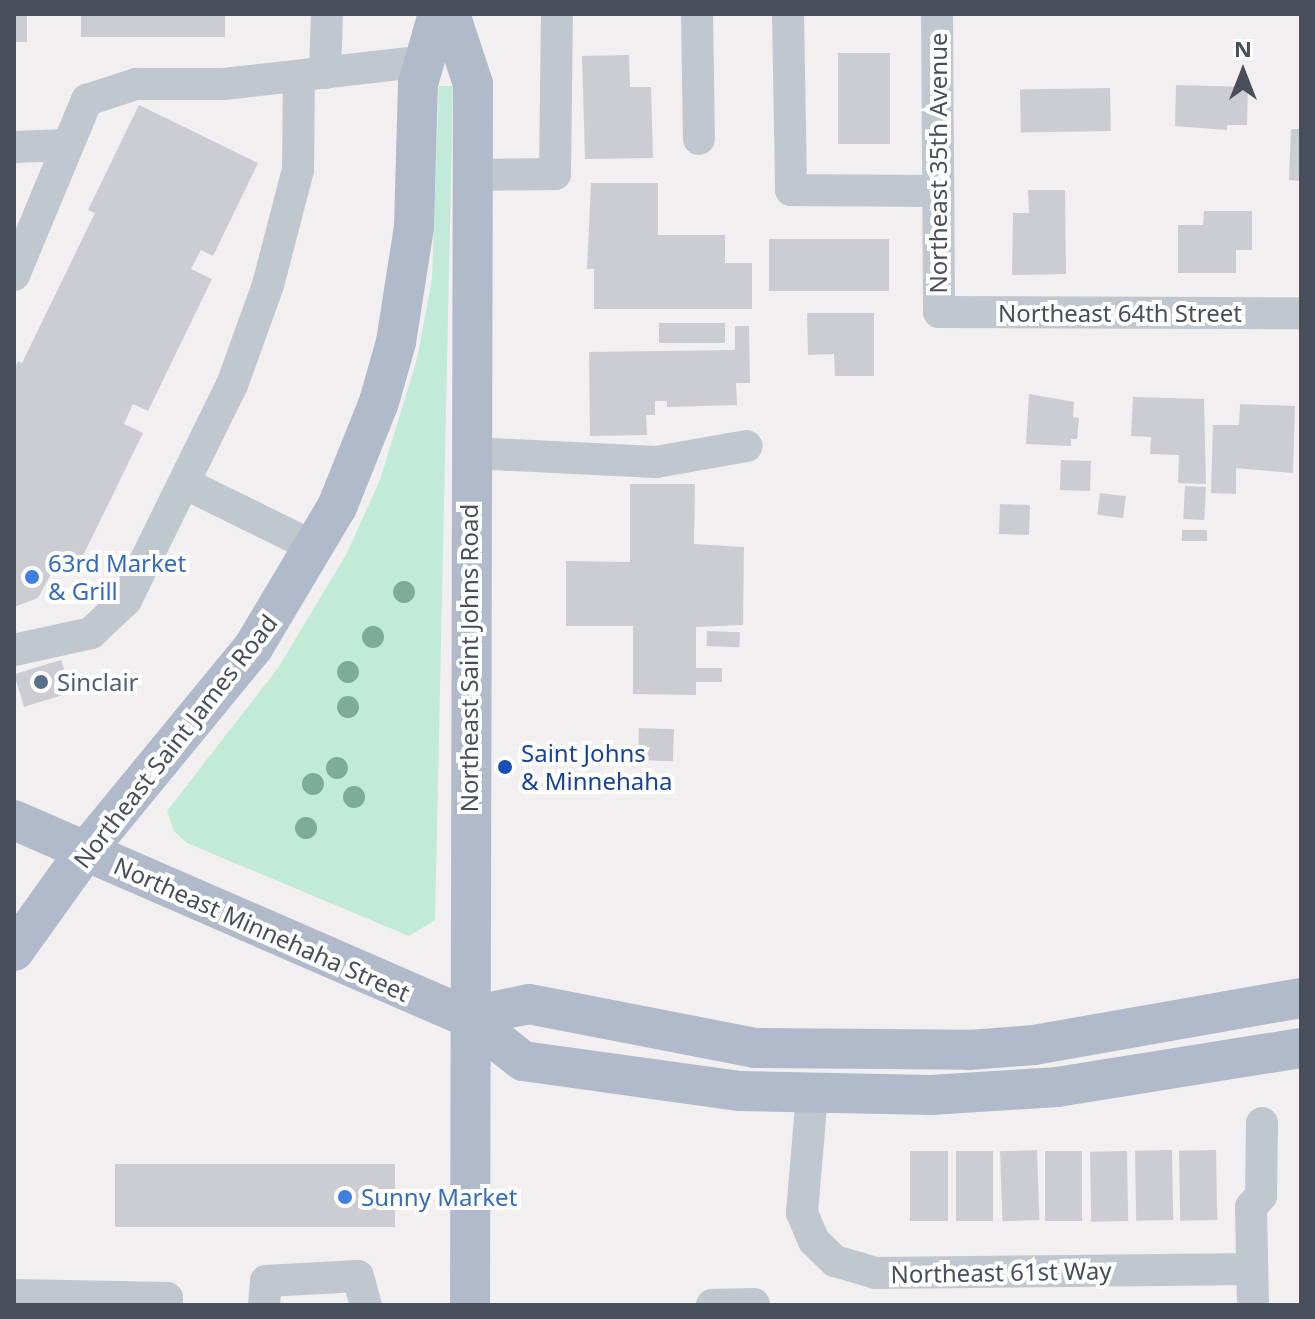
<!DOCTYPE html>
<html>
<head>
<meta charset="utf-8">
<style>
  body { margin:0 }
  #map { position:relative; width:1315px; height:1319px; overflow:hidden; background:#f1efef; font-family:"Noto Sans",sans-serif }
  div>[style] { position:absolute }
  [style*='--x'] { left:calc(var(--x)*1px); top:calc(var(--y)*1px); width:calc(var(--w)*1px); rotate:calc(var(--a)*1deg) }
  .green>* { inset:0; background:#c2ead8 }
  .building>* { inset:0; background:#cccdd3; transform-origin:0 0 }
  .minor>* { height:32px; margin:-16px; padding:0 16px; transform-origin:16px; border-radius:16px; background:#c1c7cf }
  .major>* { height:40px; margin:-20px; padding:0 20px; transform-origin:20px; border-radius:20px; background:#b1bacb }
  .trees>* { width:22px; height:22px; margin:-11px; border-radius:50%; background:#7eac9b }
  .dots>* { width:22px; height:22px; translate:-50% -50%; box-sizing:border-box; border:4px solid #fff; border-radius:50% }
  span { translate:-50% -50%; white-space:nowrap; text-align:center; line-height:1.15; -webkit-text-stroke:8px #fff; paint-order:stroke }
  .street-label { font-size:24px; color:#494f5a }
  .shop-label { font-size:24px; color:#366cbe }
  .left { translate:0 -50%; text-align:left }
  .service-label { font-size:24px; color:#4e5e75 }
  .transit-label { font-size:24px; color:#164399 }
  .frame { position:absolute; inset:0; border:16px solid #494f5a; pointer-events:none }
  .north { position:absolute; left:1203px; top:32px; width:80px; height:80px; -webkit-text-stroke:6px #fff; paint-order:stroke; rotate:0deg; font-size:22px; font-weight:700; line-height:32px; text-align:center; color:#494f5a }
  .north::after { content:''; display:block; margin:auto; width:28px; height:36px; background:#494f5a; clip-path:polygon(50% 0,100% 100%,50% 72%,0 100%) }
</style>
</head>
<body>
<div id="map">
  <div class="green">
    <i style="clip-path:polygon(439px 86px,453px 86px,435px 920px,409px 936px,187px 843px,174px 831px,167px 811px,278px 668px,347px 553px,380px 480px,417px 359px,432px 279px)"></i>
  </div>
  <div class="building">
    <i style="left:14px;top:14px;width:13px;height:28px"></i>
    <i style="left:81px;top:14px;width:144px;height:23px"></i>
    <i style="left:838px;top:53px;width:52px;height:91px"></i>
    <i style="clip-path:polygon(629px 55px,630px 87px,651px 87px,653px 158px,585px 159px,582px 56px)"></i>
    <i style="clip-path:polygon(1176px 85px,1248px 87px,1247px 125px,1227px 125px,1227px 130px,1175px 126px)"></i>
    <i style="left:1110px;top:88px;width:43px;height:90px;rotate:89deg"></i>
    <i style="clip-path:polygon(139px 105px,258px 163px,213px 256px,201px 250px,191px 269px,212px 279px,148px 411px,133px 404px,124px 424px,143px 433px,75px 572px,57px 563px,38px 598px,14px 607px,14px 370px,18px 361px,22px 363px,95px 213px,88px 210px)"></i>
    <i style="clip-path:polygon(1291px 129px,1301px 129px,1301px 181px,1289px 180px)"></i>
    <i style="clip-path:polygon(591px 183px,658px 183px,658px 235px,725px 235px,725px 263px,752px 263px,752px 309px,594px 309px,594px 269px,587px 269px)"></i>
    <i style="clip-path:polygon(1028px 190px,1065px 190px,1066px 274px,1012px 275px,1013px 213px,1029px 213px)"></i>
    <i style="clip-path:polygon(1204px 211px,1252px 211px,1252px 250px,1236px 250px,1236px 273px,1178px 273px,1178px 225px,1203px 225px)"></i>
    <i style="left:769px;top:239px;width:120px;height:52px"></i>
    <i style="clip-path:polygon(807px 313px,874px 313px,874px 376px,835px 376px,834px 354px,808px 355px)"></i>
    <i style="left:725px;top:323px;width:20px;height:66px;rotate:90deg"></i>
    <i style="clip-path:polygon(735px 326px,749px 326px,750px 383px,736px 383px,737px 405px,667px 407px,667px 401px,655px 401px,655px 415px,646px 415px,647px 435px,590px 436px,589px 352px,735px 350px)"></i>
    <i style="clip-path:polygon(1029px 394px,1074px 402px,1073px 417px,1079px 418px,1077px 439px,1071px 439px,1071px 446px,1026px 444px)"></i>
    <i style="clip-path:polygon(1133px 397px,1204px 399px,1206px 484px,1178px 483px,1179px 455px,1150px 454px,1151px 437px,1131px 436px)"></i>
    <i style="clip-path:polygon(1240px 404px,1295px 406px,1293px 473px,1236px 468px,1236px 494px,1211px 493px,1213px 425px,1239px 425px)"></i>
    <i style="left:1061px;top:460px;width:30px;height:30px;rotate:2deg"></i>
    <i style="clip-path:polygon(630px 484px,695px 484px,694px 544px,744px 547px,743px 625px,696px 627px,696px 668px,722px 668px,722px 682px,696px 682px,696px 695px,633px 694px,633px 626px,566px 626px,566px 561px,630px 562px)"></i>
    <i style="left:1185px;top:486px;width:21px;height:33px;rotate:3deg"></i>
    <i style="left:1100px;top:493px;width:26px;height:22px;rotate:7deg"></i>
    <i style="left:1000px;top:504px;width:30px;height:30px;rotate:2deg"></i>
    <i style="left:1182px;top:530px;width:25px;height:11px"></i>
    <i style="left:707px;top:631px;width:33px;height:15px;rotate:2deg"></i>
    <i style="left:61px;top:660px;width:34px;height:49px;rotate:73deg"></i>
    <i style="left:639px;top:728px;width:35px;height:32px;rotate:2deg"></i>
    <i style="left:1037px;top:1150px;width:70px;height:37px;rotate:88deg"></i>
    <i style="left:1172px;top:1150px;width:70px;height:37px;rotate:89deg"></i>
    <i style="left:1216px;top:1150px;width:70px;height:37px;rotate:89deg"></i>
    <i style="left:910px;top:1151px;width:38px;height:70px"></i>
    <i style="left:956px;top:1151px;width:37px;height:70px"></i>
    <i style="left:1045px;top:1151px;width:37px;height:70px"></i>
    <i style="left:1127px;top:1151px;width:70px;height:37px;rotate:89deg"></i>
    <i style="left:115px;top:1164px;width:280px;height:63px"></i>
  </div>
  <div class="minor">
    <i style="--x:697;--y:14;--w:125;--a:89.1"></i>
    <i style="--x:788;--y:14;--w:176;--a:89"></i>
    <i style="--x:791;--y:190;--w:147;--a:0.4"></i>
    <i style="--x:937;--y:14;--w:298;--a:89.6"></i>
    <i style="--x:939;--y:312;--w:362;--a:0.2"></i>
    <i style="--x:325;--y:73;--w:59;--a:-88.1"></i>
    <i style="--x:14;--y:147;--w:54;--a:-2.1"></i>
    <i style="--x:473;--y:175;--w:82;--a:-0.7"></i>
    <i style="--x:555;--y:174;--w:160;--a:-89.3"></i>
    <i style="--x:14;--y:275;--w:190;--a:-67.4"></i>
    <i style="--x:87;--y:100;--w:52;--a:-18.1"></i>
    <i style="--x:136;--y:84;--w:88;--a:0"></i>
    <i style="--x:224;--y:84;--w:202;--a:-6.5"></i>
    <i style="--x:471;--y:453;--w:185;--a:2.8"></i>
    <i style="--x:656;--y:462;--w:92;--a:-10"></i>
    <i style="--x:184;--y:483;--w:147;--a:26.2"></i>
    <i style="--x:14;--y:650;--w:79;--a:-12.4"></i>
    <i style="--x:91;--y:633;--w:48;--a:-43.3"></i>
    <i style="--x:126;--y:600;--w:240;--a:-63.8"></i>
    <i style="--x:232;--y:385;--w:106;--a:-70.2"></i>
    <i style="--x:268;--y:285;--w:119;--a:-75.4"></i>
    <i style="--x:298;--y:170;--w:93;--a:-89.4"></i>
    <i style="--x:812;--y:1094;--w:119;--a:94.8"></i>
    <i style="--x:802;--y:1213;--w:30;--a:67"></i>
    <i style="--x:814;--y:1241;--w:29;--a:44"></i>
    <i style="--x:835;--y:1261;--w:43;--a:16.3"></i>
    <i style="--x:876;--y:1273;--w:376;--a:-0.6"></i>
    <i style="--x:14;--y:1295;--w:153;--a:1.1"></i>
    <i style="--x:167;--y:1298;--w:7;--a:90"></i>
    <i style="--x:264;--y:1305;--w:24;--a:-85"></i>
    <i style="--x:266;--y:1281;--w:92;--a:-3.1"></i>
    <i style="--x:358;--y:1276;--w:30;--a:75"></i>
    <i style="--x:712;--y:1305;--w:42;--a:-1.4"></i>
    <i style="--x:1253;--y:1305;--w:98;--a:-91.2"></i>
    <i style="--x:1251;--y:1207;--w:15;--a:-48"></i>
    <i style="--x:1261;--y:1196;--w:73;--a:-89.2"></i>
  </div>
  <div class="major">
    <i style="--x:450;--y:14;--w:74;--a:71.8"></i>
    <i style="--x:473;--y:84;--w:1221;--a:90.14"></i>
    <i style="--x:14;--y:820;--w:494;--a:23.5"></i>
    <i style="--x:467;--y:1017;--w:71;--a:38.2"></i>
    <i style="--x:523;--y:1061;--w:219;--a:7.9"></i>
    <i style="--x:740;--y:1091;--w:191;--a:1.2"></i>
    <i style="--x:931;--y:1095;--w:126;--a:-3.6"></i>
    <i style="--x:1057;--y:1087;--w:247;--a:-9.1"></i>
    <i style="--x:14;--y:951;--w:122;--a:-54.4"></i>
    <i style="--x:85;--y:852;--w:266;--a:-50.6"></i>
    <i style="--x:254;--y:646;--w:162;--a:-59.2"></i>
    <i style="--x:337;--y:507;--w:113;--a:-68.2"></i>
    <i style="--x:379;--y:402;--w:62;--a:-74.2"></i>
    <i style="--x:396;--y:342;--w:116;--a:-81.1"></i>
    <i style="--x:414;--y:227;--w:143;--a:-88.4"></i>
    <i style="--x:418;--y:84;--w:73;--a:-74.1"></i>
    <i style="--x:467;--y:1017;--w:63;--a:-11.8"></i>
    <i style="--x:529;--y:1004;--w:231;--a:11"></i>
    <i style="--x:756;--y:1048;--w:213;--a:0.5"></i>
    <i style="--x:969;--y:1050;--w:65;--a:-4.4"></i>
    <i style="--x:1034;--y:1045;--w:271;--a:-10"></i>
  </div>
  <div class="trees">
    <i style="left:404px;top:592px"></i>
    <i style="left:373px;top:637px"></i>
    <i style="left:348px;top:672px"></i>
    <i style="left:348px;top:707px"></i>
    <i style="left:337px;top:768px"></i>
    <i style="left:313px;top:784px"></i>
    <i style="left:354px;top:797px"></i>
    <i style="left:306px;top:828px"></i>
  </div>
  <div class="dots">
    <i style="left:32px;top:577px;background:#3f7fe0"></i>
    <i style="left:41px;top:682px;background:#5c6f8a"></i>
    <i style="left:505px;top:767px;background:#1a4fb4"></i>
    <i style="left:345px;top:1197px;background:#3f7fe0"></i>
  </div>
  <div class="street-label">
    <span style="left:938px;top:163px;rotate:-90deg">Northeast 35th Avenue</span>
    <span style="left:1120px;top:313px">Northeast 64th Street</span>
    <span style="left:469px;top:658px;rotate:-90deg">Northeast Saint Johns Road</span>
    <span style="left:175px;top:741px;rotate:-52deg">Northeast Saint James Road</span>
    <span style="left:262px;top:929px;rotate:24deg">Northeast Minnehaha Street</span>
    <span style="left:1001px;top:1272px;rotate:-1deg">Northeast 61st Way</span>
  </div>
  <div class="shop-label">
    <span class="left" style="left:48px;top:577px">63rd Market<br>&amp; Grill</span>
    <span class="left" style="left:361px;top:1197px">Sunny Market</span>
  </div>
  <div class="service-label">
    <span class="left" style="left:57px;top:682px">Sinclair</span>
  </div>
  <div class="transit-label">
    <span class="left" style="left:521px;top:767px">Saint Johns<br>&amp; Minnehaha</span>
  </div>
  <div class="frame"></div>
  <div class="north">N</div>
</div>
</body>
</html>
